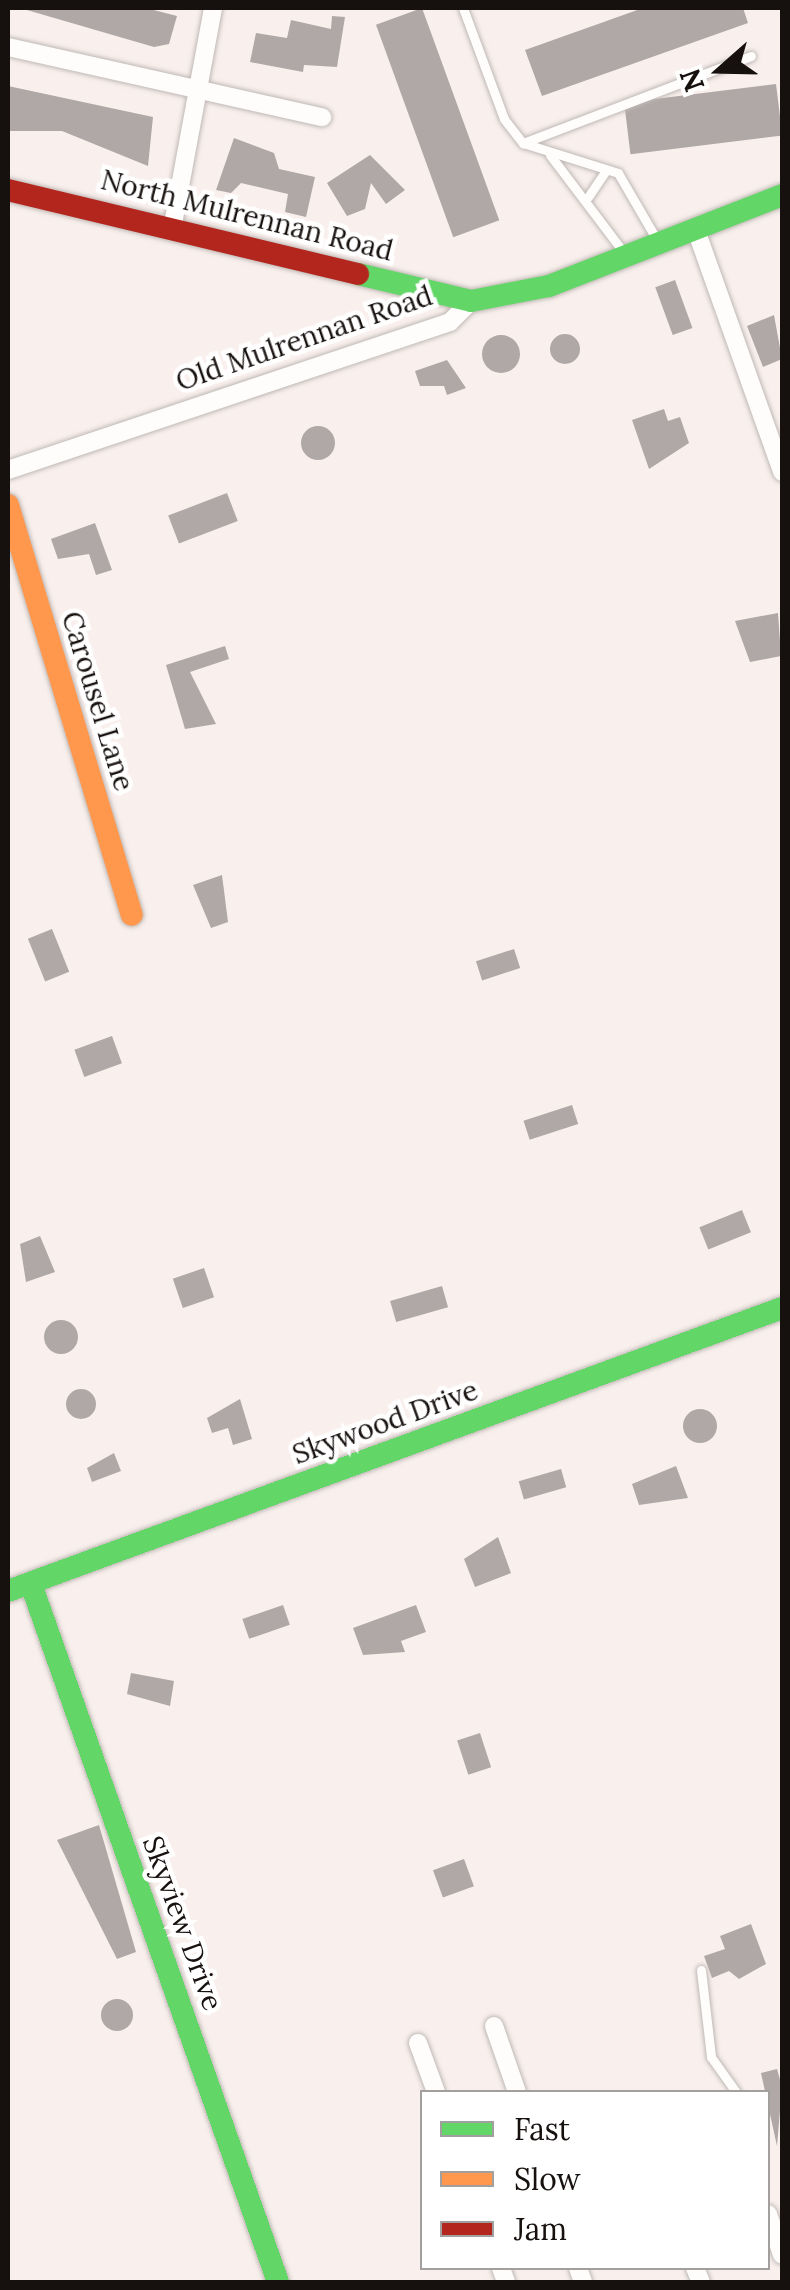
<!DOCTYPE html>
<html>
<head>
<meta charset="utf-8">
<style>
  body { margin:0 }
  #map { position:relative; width:790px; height:2290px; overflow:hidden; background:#f9f0ed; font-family:Lora,serif }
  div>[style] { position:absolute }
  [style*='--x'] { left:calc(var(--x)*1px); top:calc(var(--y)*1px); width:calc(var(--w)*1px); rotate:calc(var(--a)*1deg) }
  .building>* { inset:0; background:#afa8a6; transform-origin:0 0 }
  .round { border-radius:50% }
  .roads { filter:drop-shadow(0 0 2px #bfb8b5) drop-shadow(0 0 2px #bfb8b5) }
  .lane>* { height:9px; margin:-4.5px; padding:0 4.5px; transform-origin:4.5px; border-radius:4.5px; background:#fefdfc }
  .street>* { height:18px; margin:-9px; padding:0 9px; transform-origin:9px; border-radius:9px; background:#fefdfc }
  .fast>* { height:22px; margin:-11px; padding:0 11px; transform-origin:11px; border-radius:11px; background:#63d668 }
  .slow>* { height:22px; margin:-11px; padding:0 11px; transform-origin:11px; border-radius:11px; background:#ff974d }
  .jam>* { height:22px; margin:-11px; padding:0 11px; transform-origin:11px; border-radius:11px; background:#b3261e }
  span { translate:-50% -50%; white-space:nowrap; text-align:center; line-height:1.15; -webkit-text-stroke:9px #fff; paint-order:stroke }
  .street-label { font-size:28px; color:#16110f }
  .frame { position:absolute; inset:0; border:10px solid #16110f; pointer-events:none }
  .legend { position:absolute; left:420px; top:2090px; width:350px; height:180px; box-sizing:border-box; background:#fff; border:2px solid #a2a09f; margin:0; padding:12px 18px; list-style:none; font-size:30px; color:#16110f }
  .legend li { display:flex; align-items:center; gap:20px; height:50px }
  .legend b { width:50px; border:2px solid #a2a09f }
  .north { position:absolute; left:670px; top:20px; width:100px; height:100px; -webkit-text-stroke:8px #fff; paint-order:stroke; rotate:250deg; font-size:28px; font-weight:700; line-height:40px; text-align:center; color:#16110f }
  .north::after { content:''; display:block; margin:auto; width:35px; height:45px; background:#16110f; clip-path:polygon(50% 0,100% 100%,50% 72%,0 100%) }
</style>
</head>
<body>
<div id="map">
  <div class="building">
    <i style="clip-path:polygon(20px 8px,146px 8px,177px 16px,169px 44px,154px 47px)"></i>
    <i style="left:422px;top:8px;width:226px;height:49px;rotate:70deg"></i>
    <i style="clip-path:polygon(643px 8px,743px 8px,748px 23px,542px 96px,525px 50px)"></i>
    <i style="clip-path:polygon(332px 16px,345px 17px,337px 67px,304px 65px,303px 72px,250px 62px,256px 33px,287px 38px,291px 20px,331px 29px)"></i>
    <i style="left:776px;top:84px;width:52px;height:153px;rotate:83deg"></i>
    <i style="clip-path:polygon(8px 86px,153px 117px,148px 166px,62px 131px,8px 131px)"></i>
    <i style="clip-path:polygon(234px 138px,274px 153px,279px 169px,315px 177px,306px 217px,285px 212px,288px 194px,241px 183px,231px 193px,216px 190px)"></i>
    <i style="clip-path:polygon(370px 155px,405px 190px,386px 204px,371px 183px,365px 209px,347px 216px,327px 183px)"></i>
    <i style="left:675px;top:280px;width:51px;height:21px;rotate:70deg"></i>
    <i style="clip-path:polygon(774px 315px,782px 359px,763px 367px,747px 326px)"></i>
    <i class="round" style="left:550px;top:334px;width:30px;height:30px"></i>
    <i class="round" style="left:482px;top:335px;width:38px;height:38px"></i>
    <i style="clip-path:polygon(447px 360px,466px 388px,447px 395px,444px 386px,420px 386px,415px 371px)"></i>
    <i style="clip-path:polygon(664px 409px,668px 421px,680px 417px,689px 443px,649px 469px,632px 420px)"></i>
    <i class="round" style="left:301px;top:426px;width:34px;height:34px"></i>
    <i style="left:227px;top:493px;width:30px;height:63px;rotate:69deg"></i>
    <i style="clip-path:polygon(95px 523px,112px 570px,96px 575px,89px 554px,58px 559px,51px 539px)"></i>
    <i style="clip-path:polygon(778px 613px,781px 656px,750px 662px,735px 621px)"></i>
    <i style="clip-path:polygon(225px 646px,229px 659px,190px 672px,216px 724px,185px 729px,166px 665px)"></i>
    <i style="clip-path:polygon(222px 875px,228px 922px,211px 928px,193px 885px)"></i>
    <i style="left:52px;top:929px;width:46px;height:26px;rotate:68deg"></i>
    <i style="left:514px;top:949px;width:20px;height:40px;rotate:72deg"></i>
    <i style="left:112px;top:1036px;width:29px;height:40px;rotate:70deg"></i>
    <i style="left:572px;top:1105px;width:20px;height:51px;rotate:72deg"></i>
    <i style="left:742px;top:1210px;width:24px;height:46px;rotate:68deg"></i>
    <i style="clip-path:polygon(40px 1236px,55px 1272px,26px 1282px,20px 1244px)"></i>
    <i style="left:204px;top:1268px;width:31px;height:33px;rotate:71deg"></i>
    <i style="left:442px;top:1286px;width:22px;height:54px;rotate:74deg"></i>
    <i class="round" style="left:44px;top:1320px;width:34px;height:34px"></i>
    <i class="round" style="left:66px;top:1389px;width:30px;height:30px"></i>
    <i style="clip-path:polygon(240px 1399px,252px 1439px,233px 1445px,228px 1428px,212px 1433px,207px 1418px)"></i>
    <i class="round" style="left:683px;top:1409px;width:34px;height:34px"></i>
    <i style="clip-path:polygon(114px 1453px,121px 1471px,92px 1482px,87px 1468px)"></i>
    <i style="clip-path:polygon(676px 1466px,688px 1498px,639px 1505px,632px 1484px)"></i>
    <i style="left:561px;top:1469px;width:19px;height:44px;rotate:74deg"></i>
    <i style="clip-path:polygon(498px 1537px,511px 1573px,475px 1587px,464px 1559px)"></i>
    <i style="left:283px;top:1605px;width:21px;height:43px;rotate:71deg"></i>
    <i style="clip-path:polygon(416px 1605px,426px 1632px,401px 1641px,405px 1652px,363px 1655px,353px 1628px)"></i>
    <i style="clip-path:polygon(131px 1673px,174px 1681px,170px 1706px,127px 1694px)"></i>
    <i style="left:480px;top:1733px;width:36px;height:24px;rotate:72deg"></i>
    <i style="clip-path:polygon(99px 1825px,136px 1952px,117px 1959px,57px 1840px)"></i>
    <i style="left:464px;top:1859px;width:29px;height:33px;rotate:70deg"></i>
    <i style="clip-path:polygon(751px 1924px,766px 1964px,739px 1979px,729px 1971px,712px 1978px,704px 1956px,725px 1949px,720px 1936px)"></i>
    <i class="round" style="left:101px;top:1999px;width:32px;height:32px"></i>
    <i style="clip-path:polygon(777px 2069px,782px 2087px,777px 2146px,761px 2073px)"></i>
  </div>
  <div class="roads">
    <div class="lane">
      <i style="--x:463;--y:8;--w:118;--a:69.7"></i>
      <i style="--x:504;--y:119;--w:31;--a:52"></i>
      <i style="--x:523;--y:143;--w:100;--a:17.5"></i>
      <i style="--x:618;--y:173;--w:78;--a:59.8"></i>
      <i style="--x:523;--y:143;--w:244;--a:-20.9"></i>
      <i style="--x:550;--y:155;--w:124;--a:52.9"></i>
      <i style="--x:588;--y:197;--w:32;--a:-56"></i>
      <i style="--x:701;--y:1970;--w:88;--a:83.4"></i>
      <i style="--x:711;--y:2057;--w:43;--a:54.5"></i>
    </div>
    <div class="street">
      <i style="--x:8;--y:47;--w:322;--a:12.6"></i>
      <i style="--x:173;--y:224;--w:220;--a:-79.5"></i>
      <i style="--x:696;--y:230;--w:257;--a:70.4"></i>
      <i style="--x:8;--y:470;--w:466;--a:-18.5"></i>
      <i style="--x:450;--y:322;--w:30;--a:-45"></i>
      <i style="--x:494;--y:2026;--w:70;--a:70.8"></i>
      <i style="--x:418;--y:2043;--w:52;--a:69.8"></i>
      <i style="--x:768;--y:2214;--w:43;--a:71.1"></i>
      <i style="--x:501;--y:2268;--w:15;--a:70"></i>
      <i style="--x:578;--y:2268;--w:15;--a:70"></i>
      <i style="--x:695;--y:2268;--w:15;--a:67"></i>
    </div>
    <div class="fast">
      <i style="--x:358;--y:274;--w:116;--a:13.4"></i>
      <i style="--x:471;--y:301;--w:79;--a:-10.9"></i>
      <i style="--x:549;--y:286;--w:250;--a:-21.3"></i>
      <i style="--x:31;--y:1584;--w:740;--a:70.51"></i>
      <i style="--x:8;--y:1591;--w:824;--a:-20.08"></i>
    </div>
    <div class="slow">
      <i style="--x:8;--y:505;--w:428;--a:73.2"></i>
    </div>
    <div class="jam">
      <i style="--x:8;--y:190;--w:360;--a:13.5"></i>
    </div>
  </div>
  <div class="street-label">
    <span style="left:247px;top:215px;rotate:14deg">North Mulrennan Road</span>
    <span style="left:304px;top:338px;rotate:-19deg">Old Mulrennan Road</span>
    <span style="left:98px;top:701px;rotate:73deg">Carousel Lane</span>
    <span style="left:385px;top:1422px;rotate:-20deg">Skywood Drive</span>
    <span style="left:183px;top:1923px;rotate:70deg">Skyview Drive</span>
  </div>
  <div class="frame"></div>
  <ul class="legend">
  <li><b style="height:12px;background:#63d668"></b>Fast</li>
  <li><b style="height:12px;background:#ff974d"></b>Slow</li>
  <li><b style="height:12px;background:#b3261e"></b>Jam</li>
  </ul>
  <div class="north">N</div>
</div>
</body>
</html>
